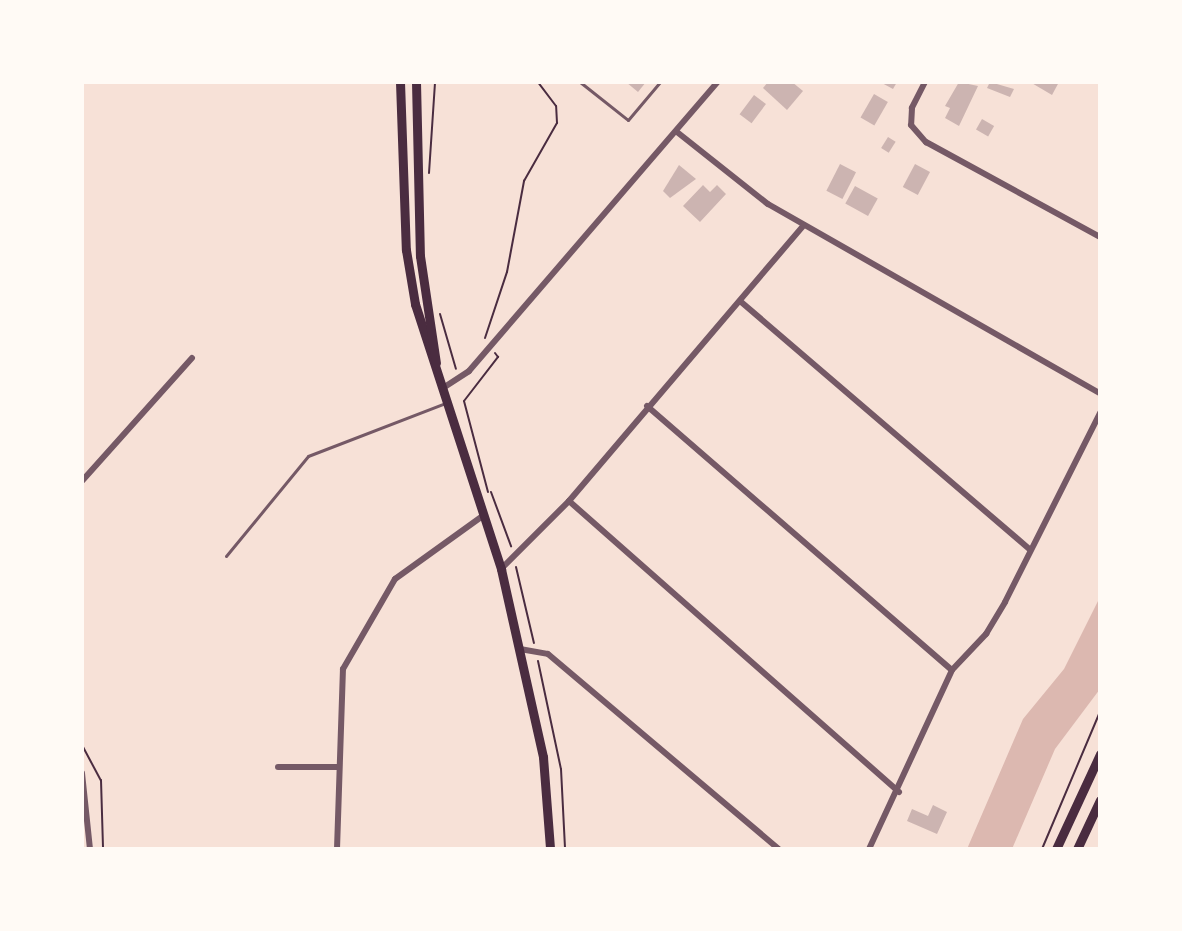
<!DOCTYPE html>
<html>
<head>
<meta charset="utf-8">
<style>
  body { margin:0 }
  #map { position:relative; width:1182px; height:931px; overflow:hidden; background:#f7e1d7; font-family:Inter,sans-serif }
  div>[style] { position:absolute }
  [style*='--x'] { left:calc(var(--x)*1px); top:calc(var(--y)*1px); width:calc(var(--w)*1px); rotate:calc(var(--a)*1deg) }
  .water>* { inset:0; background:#dcb8b0 }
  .building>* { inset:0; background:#ccb4b1; transform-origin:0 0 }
  .path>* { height:2px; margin:-1px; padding:0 1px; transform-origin:1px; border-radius:1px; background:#4a2c40 }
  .service>* { height:3px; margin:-1.5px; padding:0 1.5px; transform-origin:1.5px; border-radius:1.5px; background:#755966 }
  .minor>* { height:6px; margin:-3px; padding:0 3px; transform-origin:3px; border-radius:3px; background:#755966 }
  .secondary>* { height:9px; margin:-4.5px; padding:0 4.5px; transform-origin:4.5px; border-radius:4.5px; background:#4a2c40 }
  span { translate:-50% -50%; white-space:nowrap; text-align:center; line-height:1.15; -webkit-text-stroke:8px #fffaf5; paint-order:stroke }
  .frame { position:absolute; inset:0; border:84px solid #fffaf5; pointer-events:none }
</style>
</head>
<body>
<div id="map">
  <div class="water">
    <i style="clip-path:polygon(1100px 597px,1100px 689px,1055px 749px,1012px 849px,967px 849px,1023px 719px,1064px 669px)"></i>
  </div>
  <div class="building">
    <i style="clip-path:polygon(626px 82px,646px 82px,638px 92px)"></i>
    <i style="clip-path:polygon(768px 82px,792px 82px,803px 91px,787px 110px,763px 88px)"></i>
    <i style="clip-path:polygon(880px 82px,897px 82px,893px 89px)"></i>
    <i style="clip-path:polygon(959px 82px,978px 86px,959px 126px,945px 118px,950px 108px,945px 106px)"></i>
    <i style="clip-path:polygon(990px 82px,1014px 89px,1010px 97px,987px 88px)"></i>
    <i style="clip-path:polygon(1030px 82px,1059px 82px,1052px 95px)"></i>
    <i style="left:874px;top:94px;width:16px;height:27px;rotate:30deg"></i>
    <i style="left:754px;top:95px;width:15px;height:24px;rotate:37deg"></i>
    <i style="left:982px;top:119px;width:14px;height:12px;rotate:30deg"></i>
    <i style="left:888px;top:137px;width:9px;height:13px;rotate:32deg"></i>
    <i style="left:840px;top:164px;width:18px;height:30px;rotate:27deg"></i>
    <i style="left:915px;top:164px;width:17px;height:26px;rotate:28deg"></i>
    <i style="clip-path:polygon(679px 165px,696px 179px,670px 198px,663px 191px)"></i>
    <i style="clip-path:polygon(703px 185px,710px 192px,717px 185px,726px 194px,700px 222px,683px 206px)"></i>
    <i style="left:855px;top:186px;width:26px;height:20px;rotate:29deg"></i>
    <i style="clip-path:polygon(933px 805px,947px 812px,937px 834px,907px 821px,912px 809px,928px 816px)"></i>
  </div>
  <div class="path">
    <i style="--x:429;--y:173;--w:91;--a:-86.2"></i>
    <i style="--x:440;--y:314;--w:57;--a:73.8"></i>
    <i style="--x:485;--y:338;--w:70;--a:-71.6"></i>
    <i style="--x:507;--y:272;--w:93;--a:-79.4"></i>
    <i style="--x:524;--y:181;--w:67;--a:-60.4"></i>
    <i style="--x:557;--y:123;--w:17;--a:-93"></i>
    <i style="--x:556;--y:106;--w:30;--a:-127"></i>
    <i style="--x:488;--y:492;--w:94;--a:-104.8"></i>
    <i style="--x:464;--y:401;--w:56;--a:-52.3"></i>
    <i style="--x:498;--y:357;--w:5;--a:-127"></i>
    <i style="--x:491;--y:492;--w:58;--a:69.7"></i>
    <i style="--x:516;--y:567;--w:78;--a:76.7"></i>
    <i style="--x:538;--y:661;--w:110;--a:78"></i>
    <i style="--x:561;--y:769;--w:80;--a:87.1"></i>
    <i style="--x:82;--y:745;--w:40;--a:62"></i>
    <i style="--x:101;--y:780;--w:69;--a:88.3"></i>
    <i style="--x:1042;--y:849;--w:149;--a:-67.1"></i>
  </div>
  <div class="service">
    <i style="--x:580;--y:82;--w:61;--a:38.4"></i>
    <i style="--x:628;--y:120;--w:50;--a:-49.9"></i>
    <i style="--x:226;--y:556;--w:129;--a:-50.6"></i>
    <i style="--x:308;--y:456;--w:147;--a:-21.1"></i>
  </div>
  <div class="minor">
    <i style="--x:925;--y:82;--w:29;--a:117"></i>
    <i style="--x:912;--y:108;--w:17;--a:93"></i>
    <i style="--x:911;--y:125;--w:23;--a:49"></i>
    <i style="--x:926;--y:142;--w:198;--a:28.6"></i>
    <i style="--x:677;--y:132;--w:116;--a:38.4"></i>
    <i style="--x:768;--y:204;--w:382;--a:29.7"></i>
    <i style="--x:740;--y:301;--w:381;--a:40.6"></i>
    <i style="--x:443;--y:388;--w:31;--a:-33"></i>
    <i style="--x:469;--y:371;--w:381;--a:-49.3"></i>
    <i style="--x:647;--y:406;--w:403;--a:40.9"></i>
    <i style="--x:82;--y:481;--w:165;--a:-48.2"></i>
    <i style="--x:569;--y:501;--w:440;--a:41.4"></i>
    <i style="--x:501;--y:569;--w:96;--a:-45"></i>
    <i style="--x:569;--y:501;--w:362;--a:-49.6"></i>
    <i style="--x:520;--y:649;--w:28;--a:10"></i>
    <i style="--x:548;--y:654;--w:302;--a:40.2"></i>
    <i style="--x:278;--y:767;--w:60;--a:0"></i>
    <i style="--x:82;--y:773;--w:76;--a:84"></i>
    <i style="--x:337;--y:849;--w:180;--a:-88.1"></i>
    <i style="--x:343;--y:669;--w:104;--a:-60"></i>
    <i style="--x:395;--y:579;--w:110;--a:-35.7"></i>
    <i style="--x:869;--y:849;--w:197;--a:-65.1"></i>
    <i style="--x:952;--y:670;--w:50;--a:-46.6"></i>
    <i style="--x:986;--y:634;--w:37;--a:-59"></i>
    <i style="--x:1005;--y:602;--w:212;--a:-63.3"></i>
  </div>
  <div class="secondary">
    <i style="--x:400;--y:82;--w:168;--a:88"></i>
    <i style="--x:406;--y:250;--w:55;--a:80.5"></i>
    <i style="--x:415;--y:304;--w:279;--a:72"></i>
    <i style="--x:501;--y:569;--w:193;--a:77.4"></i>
    <i style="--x:543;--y:757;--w:92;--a:85.6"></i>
    <i style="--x:416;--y:82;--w:174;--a:88.7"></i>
    <i style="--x:420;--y:256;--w:108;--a:81.5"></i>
    <i style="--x:1056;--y:849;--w:105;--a:-65.1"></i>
    <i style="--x:1077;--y:849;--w:54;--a:-64.9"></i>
  </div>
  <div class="frame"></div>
</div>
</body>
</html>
